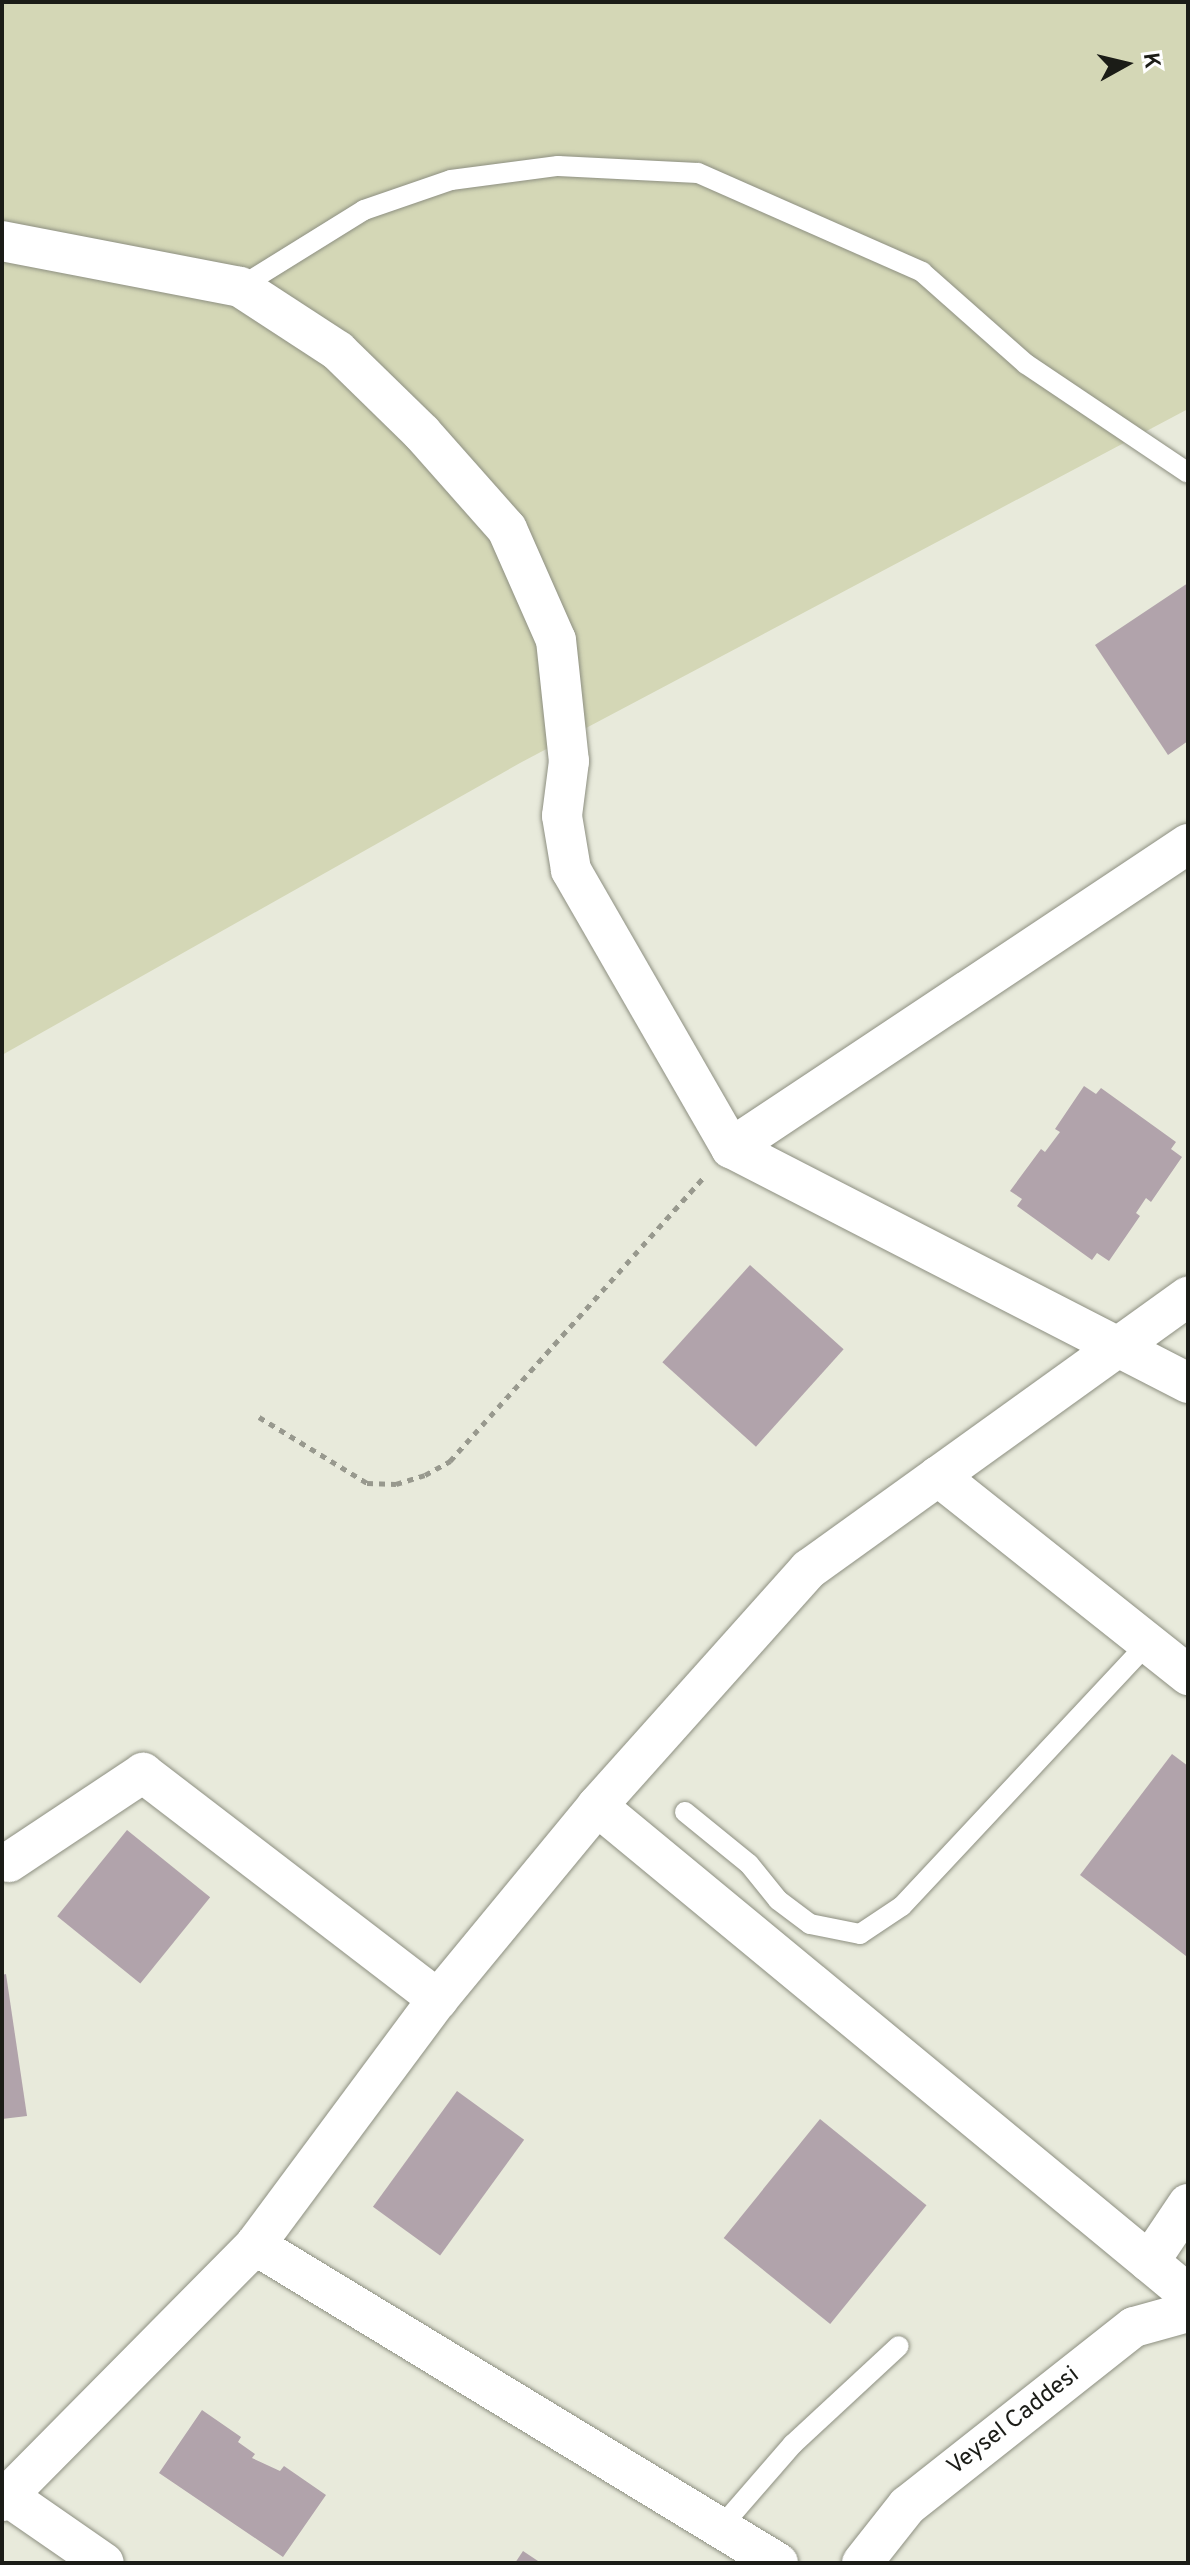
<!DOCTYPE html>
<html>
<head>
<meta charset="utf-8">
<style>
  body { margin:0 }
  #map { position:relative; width:1190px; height:2565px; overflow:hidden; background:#e8eadb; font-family:Overpass,sans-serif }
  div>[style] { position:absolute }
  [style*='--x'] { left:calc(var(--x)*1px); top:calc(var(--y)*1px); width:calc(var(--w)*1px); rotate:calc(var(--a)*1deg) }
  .green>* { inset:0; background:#d4d7b6 }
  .building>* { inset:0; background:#b1a3ab; transform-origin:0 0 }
  .path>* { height:5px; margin-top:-2.5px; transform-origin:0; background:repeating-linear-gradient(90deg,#98998e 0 6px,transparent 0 12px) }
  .roads { filter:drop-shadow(0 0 2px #8d8f81) drop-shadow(0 0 2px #8d8f81) }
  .service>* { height:20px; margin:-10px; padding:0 10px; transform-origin:10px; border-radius:10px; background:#fff }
  .minor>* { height:40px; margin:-20px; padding:0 20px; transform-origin:20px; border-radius:20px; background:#fff }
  span { translate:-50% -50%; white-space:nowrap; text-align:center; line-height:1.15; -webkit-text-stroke:8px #fff; paint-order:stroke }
  .street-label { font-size:24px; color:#1b1c17 }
  .frame { position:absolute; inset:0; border:4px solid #1b1c17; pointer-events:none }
  .north { position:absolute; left:1086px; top:24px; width:80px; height:80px; -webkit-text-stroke:6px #fff; paint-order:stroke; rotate:82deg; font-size:22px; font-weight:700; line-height:32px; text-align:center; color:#1b1c17 }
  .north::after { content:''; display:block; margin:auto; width:28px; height:36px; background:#1b1c17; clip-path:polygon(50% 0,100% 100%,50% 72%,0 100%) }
</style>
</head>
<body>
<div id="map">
  <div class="green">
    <i style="clip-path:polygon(2px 2px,1188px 2px,1188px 409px,520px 763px,2px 1055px)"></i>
  </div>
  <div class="building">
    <i style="clip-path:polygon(1188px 583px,1188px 741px,1168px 755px,1095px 645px)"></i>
    <i style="clip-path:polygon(1084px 1086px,1096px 1094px,1101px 1088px,1176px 1142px,1171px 1149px,1182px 1157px,1151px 1202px,1146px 1198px,1136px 1213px,1140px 1216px,1109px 1261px,1097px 1253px,1092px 1260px,1017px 1206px,1022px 1199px,1010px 1191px,1041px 1149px,1045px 1152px,1060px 1132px,1055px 1129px)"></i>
    <i style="left:750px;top:1265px;width:126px;height:131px;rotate:42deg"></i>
    <i style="clip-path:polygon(1172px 1754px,1188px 1766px,1186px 1956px,1080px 1875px)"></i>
    <i style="left:127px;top:1830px;width:107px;height:111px;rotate:39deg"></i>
    <i style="clip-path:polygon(6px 1974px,27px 2116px,2px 2119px,2px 1975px)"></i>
    <i style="left:457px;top:2091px;width:83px;height:143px;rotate:36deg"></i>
    <i style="left:820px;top:2119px;width:137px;height:153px;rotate:39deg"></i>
    <i style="clip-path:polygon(202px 2410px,241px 2437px,238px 2442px,255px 2454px,252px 2458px,280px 2471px,284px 2466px,326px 2495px,283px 2557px,159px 2473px)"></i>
    <i style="clip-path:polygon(523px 2551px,541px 2563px,515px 2563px)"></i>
  </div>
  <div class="path">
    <i style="--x:259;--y:1417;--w:127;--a:31.4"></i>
    <i style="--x:367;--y:1483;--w:29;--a:2"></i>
    <i style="--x:396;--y:1484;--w:30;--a:-17"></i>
    <i style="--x:425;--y:1475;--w:29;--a:-29"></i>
    <i style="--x:450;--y:1461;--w:381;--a:-48.2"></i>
  </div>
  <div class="roads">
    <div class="service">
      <i style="--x:240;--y:287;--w:146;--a:-31.8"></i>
      <i style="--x:364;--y:210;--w:92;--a:-19"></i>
      <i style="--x:451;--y:180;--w:108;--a:-7.5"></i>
      <i style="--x:558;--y:166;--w:140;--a:2.9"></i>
      <i style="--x:698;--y:173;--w:245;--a:23.8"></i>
      <i style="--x:922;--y:272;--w:139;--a:41.5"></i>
      <i style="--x:1026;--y:364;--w:195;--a:33.9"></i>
      <i style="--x:685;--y:1812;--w:82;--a:39.1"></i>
      <i style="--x:749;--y:1864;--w:46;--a:51.1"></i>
      <i style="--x:778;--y:1900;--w:40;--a:37"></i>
      <i style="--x:810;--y:1924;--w:51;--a:11.3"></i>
      <i style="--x:860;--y:1934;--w:50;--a:-33.7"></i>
      <i style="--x:902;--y:1906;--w:360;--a:-46.9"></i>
      <i style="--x:720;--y:2528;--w:111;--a:-49"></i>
      <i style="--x:793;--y:2444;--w:144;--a:-42.8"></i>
    </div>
    <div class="minor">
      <i style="--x:2;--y:241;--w:242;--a:10.9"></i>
      <i style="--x:240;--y:287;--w:117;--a:33.1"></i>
      <i style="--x:338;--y:351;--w:117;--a:44.3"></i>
      <i style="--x:422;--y:433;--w:128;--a:48.5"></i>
      <i style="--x:507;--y:529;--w:121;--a:66.2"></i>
      <i style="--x:556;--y:640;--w:122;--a:83.9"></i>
      <i style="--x:569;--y:761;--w:55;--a:97.3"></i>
      <i style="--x:562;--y:816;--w:55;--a:80.5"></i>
      <i style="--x:571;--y:870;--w:321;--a:60.1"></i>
      <i style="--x:731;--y:1148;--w:514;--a:27.21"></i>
      <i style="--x:731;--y:1148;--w:549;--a:-33.63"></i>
      <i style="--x:938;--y:1476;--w:320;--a:38.5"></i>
      <i style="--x:597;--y:1806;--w:766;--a:39.55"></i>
      <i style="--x:9;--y:1862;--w:161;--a:-33.6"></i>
      <i style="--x:143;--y:1773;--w:372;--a:37.5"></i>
      <i style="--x:255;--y:2245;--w:612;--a:31.3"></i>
      <i style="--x:1149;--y:2262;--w:70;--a:-56.1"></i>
      <i style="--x:10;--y:2498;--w:114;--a:34.7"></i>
      <i style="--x:2;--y:2501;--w:360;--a:-45.3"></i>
      <i style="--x:255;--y:2245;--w:307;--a:-53.4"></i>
      <i style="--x:438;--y:1999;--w:250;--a:-50.5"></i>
      <i style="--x:597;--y:1806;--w:318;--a:-48.2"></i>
      <i style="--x:809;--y:1569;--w:467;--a:-35.7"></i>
      <i style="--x:862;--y:2563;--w:73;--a:-51.7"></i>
      <i style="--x:907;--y:2506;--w:289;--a:-38.3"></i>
      <i style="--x:1134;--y:2327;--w:56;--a:-15.5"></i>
    </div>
  </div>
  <div class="street-label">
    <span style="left:1014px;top:2422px;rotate:-38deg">Veysel Caddesi</span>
  </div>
  <div class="frame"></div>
  <div class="north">K</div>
</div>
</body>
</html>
